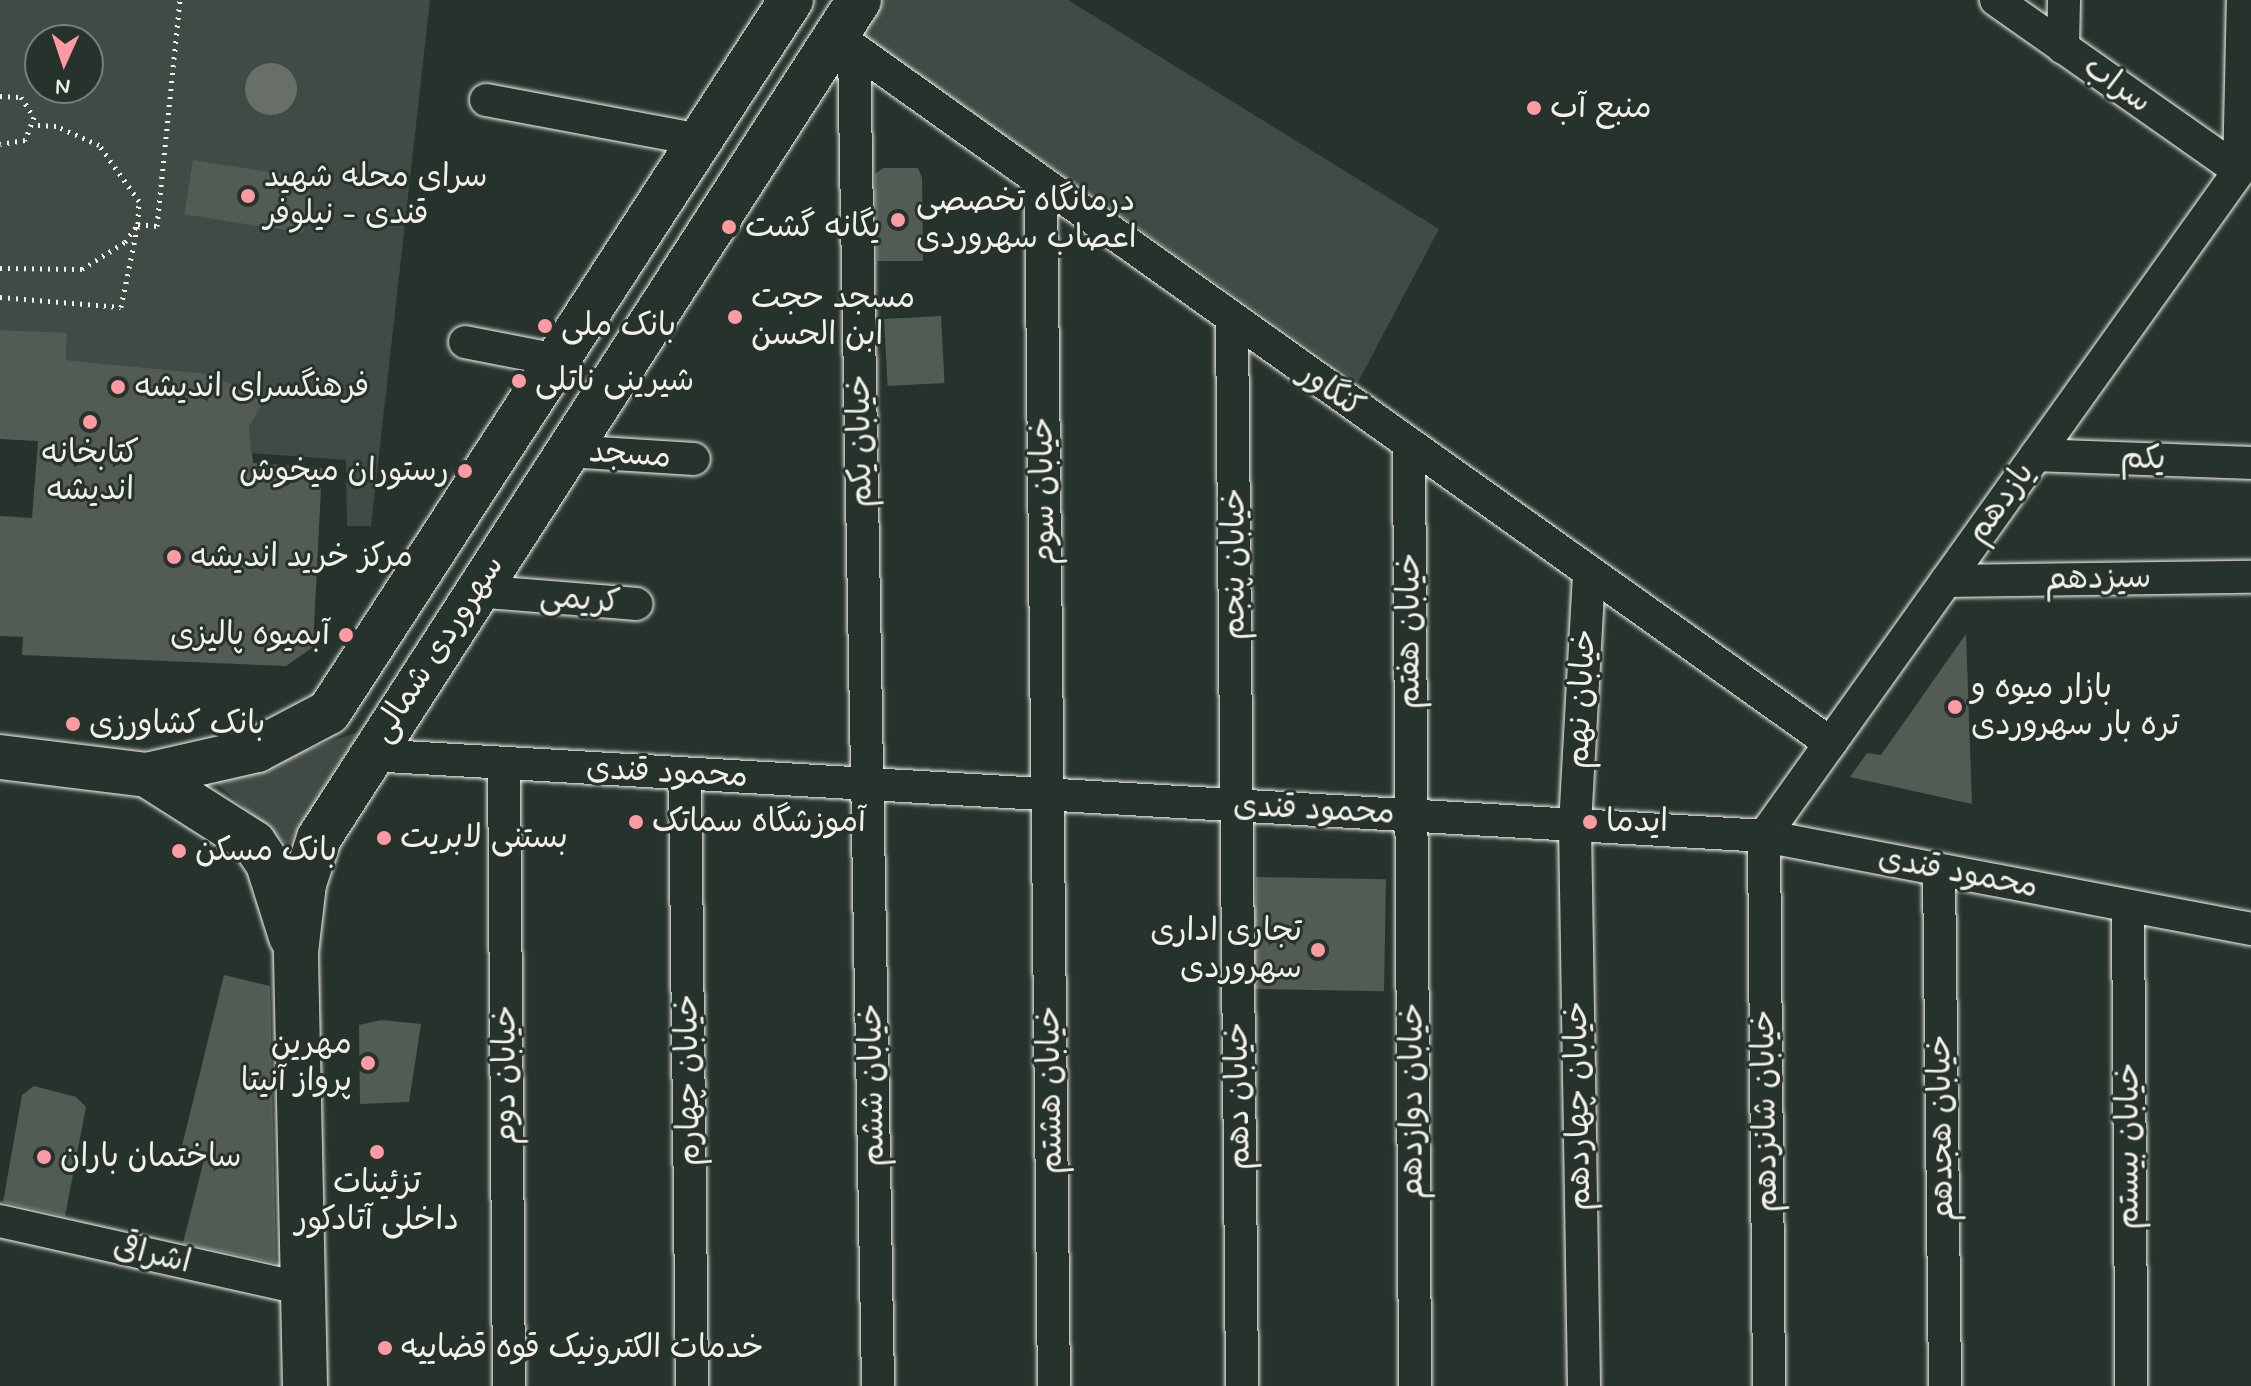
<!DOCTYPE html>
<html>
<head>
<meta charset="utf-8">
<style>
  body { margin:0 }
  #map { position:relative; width:2251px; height:1386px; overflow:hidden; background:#26332d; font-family:Mynerve,"Playpen Sans Arabic",sans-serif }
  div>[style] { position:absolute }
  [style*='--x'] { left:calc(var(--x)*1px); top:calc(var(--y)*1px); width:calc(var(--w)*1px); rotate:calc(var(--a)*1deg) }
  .green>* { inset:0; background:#414b45 }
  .water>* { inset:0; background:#676f68 }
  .round { border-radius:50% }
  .building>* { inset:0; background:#525c55; transform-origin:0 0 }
  .path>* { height:5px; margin-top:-2.5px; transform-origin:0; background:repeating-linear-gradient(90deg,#f4f1e8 0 2px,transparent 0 8px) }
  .roads { filter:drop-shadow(0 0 2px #f4f1e8) drop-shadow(0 0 2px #f4f1e8) }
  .street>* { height:32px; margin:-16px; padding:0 16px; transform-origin:16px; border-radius:16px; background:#26332d }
  .secondary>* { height:44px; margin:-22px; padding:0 22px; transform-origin:22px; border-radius:22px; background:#26332d }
  .dots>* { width:22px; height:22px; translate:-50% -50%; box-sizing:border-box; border:4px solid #26332d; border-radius:50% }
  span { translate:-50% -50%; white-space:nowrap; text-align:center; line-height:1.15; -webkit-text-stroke:6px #26332d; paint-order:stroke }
  .street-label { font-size:32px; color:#f4f1e8 }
  .poi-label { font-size:32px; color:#f4f1e8 }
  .left { translate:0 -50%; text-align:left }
  .right { translate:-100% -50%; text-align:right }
  .north { position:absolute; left:24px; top:24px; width:80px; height:80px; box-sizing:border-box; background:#26332d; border:2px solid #787f78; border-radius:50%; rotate:183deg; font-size:22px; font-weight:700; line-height:32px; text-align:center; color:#f4f1e8 }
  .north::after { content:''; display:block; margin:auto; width:28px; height:36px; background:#ff9aa2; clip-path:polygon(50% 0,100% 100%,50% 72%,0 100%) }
</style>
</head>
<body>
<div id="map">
  <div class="green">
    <i style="clip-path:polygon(evenodd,0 0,430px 0,371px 526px,347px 526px,346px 460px,252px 453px,249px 427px,263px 400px,210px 374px,66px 360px,67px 334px,0 330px,0 0,40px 40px,88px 40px,88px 88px,40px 88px,40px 40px)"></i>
    <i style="clip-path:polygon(880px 0,1068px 0,1439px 229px,1358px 382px,858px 32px)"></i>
    <i style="clip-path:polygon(359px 732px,288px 846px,213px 780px)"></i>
  </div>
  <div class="water">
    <i class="round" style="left:245px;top:63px;width:52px;height:52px"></i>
  </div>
  <div class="building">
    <i style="left:193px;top:160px;width:120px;height:55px;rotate:9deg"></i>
    <i style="clip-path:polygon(883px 168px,918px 168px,922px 178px,923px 261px,877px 261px,875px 174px)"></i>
    <i style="left:941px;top:316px;width:67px;height:57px;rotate:87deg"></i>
    <i style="clip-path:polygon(0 330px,67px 333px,66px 360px,210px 374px,264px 400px,249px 427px,253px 463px,322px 468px,313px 647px,286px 666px,22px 655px,23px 637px,0 636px,0 516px,32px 518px,38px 441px,0 439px)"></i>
    <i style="clip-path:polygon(1966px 634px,1972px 804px,1850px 777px,1867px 753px,1881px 755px)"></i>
    <i style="left:1256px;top:877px;width:130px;height:112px;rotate:1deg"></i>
    <i style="clip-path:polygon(224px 975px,270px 986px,276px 1263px,183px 1243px,205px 1156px,181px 1150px)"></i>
    <i style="clip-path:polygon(381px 1020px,421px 1024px,409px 1102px,360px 1104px,359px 1025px)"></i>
    <i style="clip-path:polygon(34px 1086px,76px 1097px,86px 1107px,65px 1216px,3px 1202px,22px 1095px)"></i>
  </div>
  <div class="path">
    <i style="--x:0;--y:96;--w:21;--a:3"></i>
    <i style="--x:21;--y:97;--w:24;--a:57"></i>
    <i style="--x:34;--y:117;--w:25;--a:111"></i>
    <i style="--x:25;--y:140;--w:25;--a:171"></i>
    <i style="--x:0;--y:268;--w:82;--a:0.7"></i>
    <i style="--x:82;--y:269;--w:51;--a:-32.1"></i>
    <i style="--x:125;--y:242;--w:22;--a:-54"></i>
    <i style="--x:138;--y:224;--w:23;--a:-88"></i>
    <i style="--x:139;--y:201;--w:69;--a:-125.5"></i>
    <i style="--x:99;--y:145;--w:47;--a:-156.2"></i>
    <i style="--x:56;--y:126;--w:22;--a:-177"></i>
    <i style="--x:0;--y:297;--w:121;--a:4.7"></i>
    <i style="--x:121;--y:307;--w:85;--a:-78.4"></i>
    <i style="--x:138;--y:224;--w:19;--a:6"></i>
    <i style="--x:157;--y:226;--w:227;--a:-84.2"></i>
  </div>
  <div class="roads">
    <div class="street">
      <i style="--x:1996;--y:0;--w:297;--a:35.1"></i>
      <i style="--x:842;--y:40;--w:1213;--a:35.43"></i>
      <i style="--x:2063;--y:48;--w:48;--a:-88.8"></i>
      <i style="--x:854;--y:49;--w:1337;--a:88.97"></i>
      <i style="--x:486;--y:100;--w:218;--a:10.6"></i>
      <i style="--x:2239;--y:171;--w:171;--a:-88.7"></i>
      <i style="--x:1041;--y:188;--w:1198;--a:89.38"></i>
      <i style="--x:1232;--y:322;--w:1064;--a:89.46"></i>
      <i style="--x:465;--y:342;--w:95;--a:11"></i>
      <i style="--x:1409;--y:446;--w:940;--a:89.63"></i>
      <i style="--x:567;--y:451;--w:127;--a:3.6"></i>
      <i style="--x:2036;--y:455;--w:215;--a:2.1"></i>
      <i style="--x:1946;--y:581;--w:305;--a:-0.8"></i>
      <i style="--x:475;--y:591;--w:162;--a:4.6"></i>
      <i style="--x:369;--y:755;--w:1397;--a:3.32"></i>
      <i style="--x:1764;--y:836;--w:496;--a:10.8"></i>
      <i style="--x:504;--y:763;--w:623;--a:89.54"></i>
      <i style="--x:685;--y:774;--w:612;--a:89.34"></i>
      <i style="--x:1764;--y:836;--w:817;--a:-54.46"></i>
      <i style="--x:1764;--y:836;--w:550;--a:89.48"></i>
      <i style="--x:1939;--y:870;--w:516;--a:89.33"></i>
      <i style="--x:2128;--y:906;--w:480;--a:89.6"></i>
      <i style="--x:0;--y:1221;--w:311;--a:12.6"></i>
      <i style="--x:1584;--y:1386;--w:561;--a:-90.92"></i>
      <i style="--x:1575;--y:825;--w:252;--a:-86.8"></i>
    </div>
    <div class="secondary">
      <i style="--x:0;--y:757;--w:148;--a:7"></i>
      <i style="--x:147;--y:775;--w:113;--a:-12.8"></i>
      <i style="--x:257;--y:750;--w:81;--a:-27.8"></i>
      <i style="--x:329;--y:712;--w:849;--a:-57.02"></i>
      <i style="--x:147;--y:775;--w:127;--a:32.4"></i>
      <i style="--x:254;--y:843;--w:25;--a:56"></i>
      <i style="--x:268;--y:864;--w:77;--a:72.5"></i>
      <i style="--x:305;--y:1386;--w:434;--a:-91.2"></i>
      <i style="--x:296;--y:952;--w:68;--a:-83.3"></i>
      <i style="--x:304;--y:884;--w:48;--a:-71.9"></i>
      <i style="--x:319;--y:838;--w:997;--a:-57.2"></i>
    </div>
  </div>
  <div class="dots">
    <i style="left:1534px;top:108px;background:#ff9aa2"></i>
    <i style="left:248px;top:196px;background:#ff9aa2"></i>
    <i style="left:898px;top:220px;background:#ff9aa2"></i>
    <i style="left:729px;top:227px;background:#ff9aa2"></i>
    <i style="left:735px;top:317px;background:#ff9aa2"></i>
    <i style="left:545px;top:326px;background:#ff9aa2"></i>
    <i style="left:519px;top:381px;background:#ff9aa2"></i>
    <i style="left:118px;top:387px;background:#ff9aa2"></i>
    <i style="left:90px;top:422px;background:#ff9aa2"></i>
    <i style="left:465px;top:471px;background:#ff9aa2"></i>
    <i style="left:174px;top:557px;background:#ff9aa2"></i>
    <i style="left:346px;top:635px;background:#ff9aa2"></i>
    <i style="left:1955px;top:707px;background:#ff9aa2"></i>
    <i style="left:73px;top:724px;background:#ff9aa2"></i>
    <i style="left:636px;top:822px;background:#ff9aa2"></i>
    <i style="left:1590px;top:822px;background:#ff9aa2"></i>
    <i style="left:384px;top:838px;background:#ff9aa2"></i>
    <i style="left:179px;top:851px;background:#ff9aa2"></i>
    <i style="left:1318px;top:950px;background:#ff9aa2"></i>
    <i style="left:368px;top:1063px;background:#ff9aa2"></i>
    <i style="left:377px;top:1152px;background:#ff9aa2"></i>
    <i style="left:44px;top:1157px;background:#ff9aa2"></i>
    <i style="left:385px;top:1348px;background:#ff9aa2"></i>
  </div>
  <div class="street-label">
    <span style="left:2117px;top:85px;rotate:35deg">سراب</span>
    <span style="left:1331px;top:391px;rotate:35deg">کنگاور</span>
    <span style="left:861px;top:441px;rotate:-91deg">خیابان یکم</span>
    <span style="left:630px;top:455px;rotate:4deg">مسجد</span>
    <span style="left:2143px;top:459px;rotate:2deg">یکم</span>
    <span style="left:1044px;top:491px;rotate:-91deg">خیابان سوم</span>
    <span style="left:2001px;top:503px;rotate:-54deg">یازدهم</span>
    <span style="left:1235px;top:564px;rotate:-90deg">خیابان پنجم</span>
    <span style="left:2098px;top:579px;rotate:-1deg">سیزدهم</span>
    <span style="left:580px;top:600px;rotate:5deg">کریمی</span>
    <span style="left:1410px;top:631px;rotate:-90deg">خیابان هفتم</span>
    <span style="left:438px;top:649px;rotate:-57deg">سهروردی شمالی</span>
    <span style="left:1582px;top:699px;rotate:-87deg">خیابان نهم</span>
    <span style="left:667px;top:773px;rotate:3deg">محمود قندی</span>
    <span style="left:1314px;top:810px;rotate:3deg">محمود قندی</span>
    <span style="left:1958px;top:873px;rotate:11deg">محمود قندی</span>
    <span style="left:506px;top:1075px;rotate:-90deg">خیابان دوم</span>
    <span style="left:689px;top:1080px;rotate:-91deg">خیابان چهارم</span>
    <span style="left:873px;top:1085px;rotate:-91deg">خیابان ششم</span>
    <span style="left:1051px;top:1090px;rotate:-91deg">خیابان هشتم</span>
    <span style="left:1239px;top:1096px;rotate:-91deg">خیابان دهم</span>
    <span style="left:1413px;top:1101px;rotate:-90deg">خیابان دوازدهم</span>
    <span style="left:1579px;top:1106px;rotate:-91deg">خیابان چهاردهم</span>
    <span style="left:1766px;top:1111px;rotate:-91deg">خیابان شانزدهم</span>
    <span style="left:1942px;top:1128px;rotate:-91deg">خیابان هجدهم</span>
    <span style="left:2129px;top:1146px;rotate:-90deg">خیابان بیستم</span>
    <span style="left:152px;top:1255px;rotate:13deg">اشراقی</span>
  </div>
  <div class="poi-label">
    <span class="left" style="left:1550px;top:108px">منبع آب</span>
    <span class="left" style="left:264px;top:196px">سرای محله شهید<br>قندی - نیلوفر</span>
    <span class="left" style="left:916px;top:220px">درمانگاه تخصصی<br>اعصاب سهروردی</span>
    <span class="left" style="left:745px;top:227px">یگانه گشت</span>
    <span class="left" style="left:751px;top:317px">مسجد حجت<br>ابن الحسن</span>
    <span class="left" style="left:561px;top:326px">بانک ملی</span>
    <span class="left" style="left:535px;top:381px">شیرینی ناتلی</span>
    <span class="left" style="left:134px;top:387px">فرهنگسرای اندیشه</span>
    <span style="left:90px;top:472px">کتابخانه<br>اندیشه</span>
    <span class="right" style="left:449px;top:471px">رستوران میخوش</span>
    <span class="left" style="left:190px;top:557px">مرکز خرید اندیشه</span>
    <span class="right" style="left:330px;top:635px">آبمیوه پالیزی</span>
    <span class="left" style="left:1971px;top:707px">بازار میوه و<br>تره بار سهروردی</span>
    <span class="left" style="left:89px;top:724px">بانک کشاورزی</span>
    <span class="left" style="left:652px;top:822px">آموزشگاه سماتک</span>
    <span class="left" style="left:1606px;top:822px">ایدما</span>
    <span class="left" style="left:400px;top:838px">بستنی لابریت</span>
    <span class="left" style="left:195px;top:851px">بانک مسکن</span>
    <span class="right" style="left:1302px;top:950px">تجاری اداری<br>سهروردی</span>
    <span class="right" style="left:352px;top:1063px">مهرین<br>پرواز آنیتا</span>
    <span class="left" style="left:60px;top:1157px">ساختمان باران</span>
    <span style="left:377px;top:1202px">تزئینات<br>داخلی آتادکور</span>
    <span class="left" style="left:401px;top:1348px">خدمات الکترونیک قوه قضاییه</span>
  </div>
  <div class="north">N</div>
</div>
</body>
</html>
